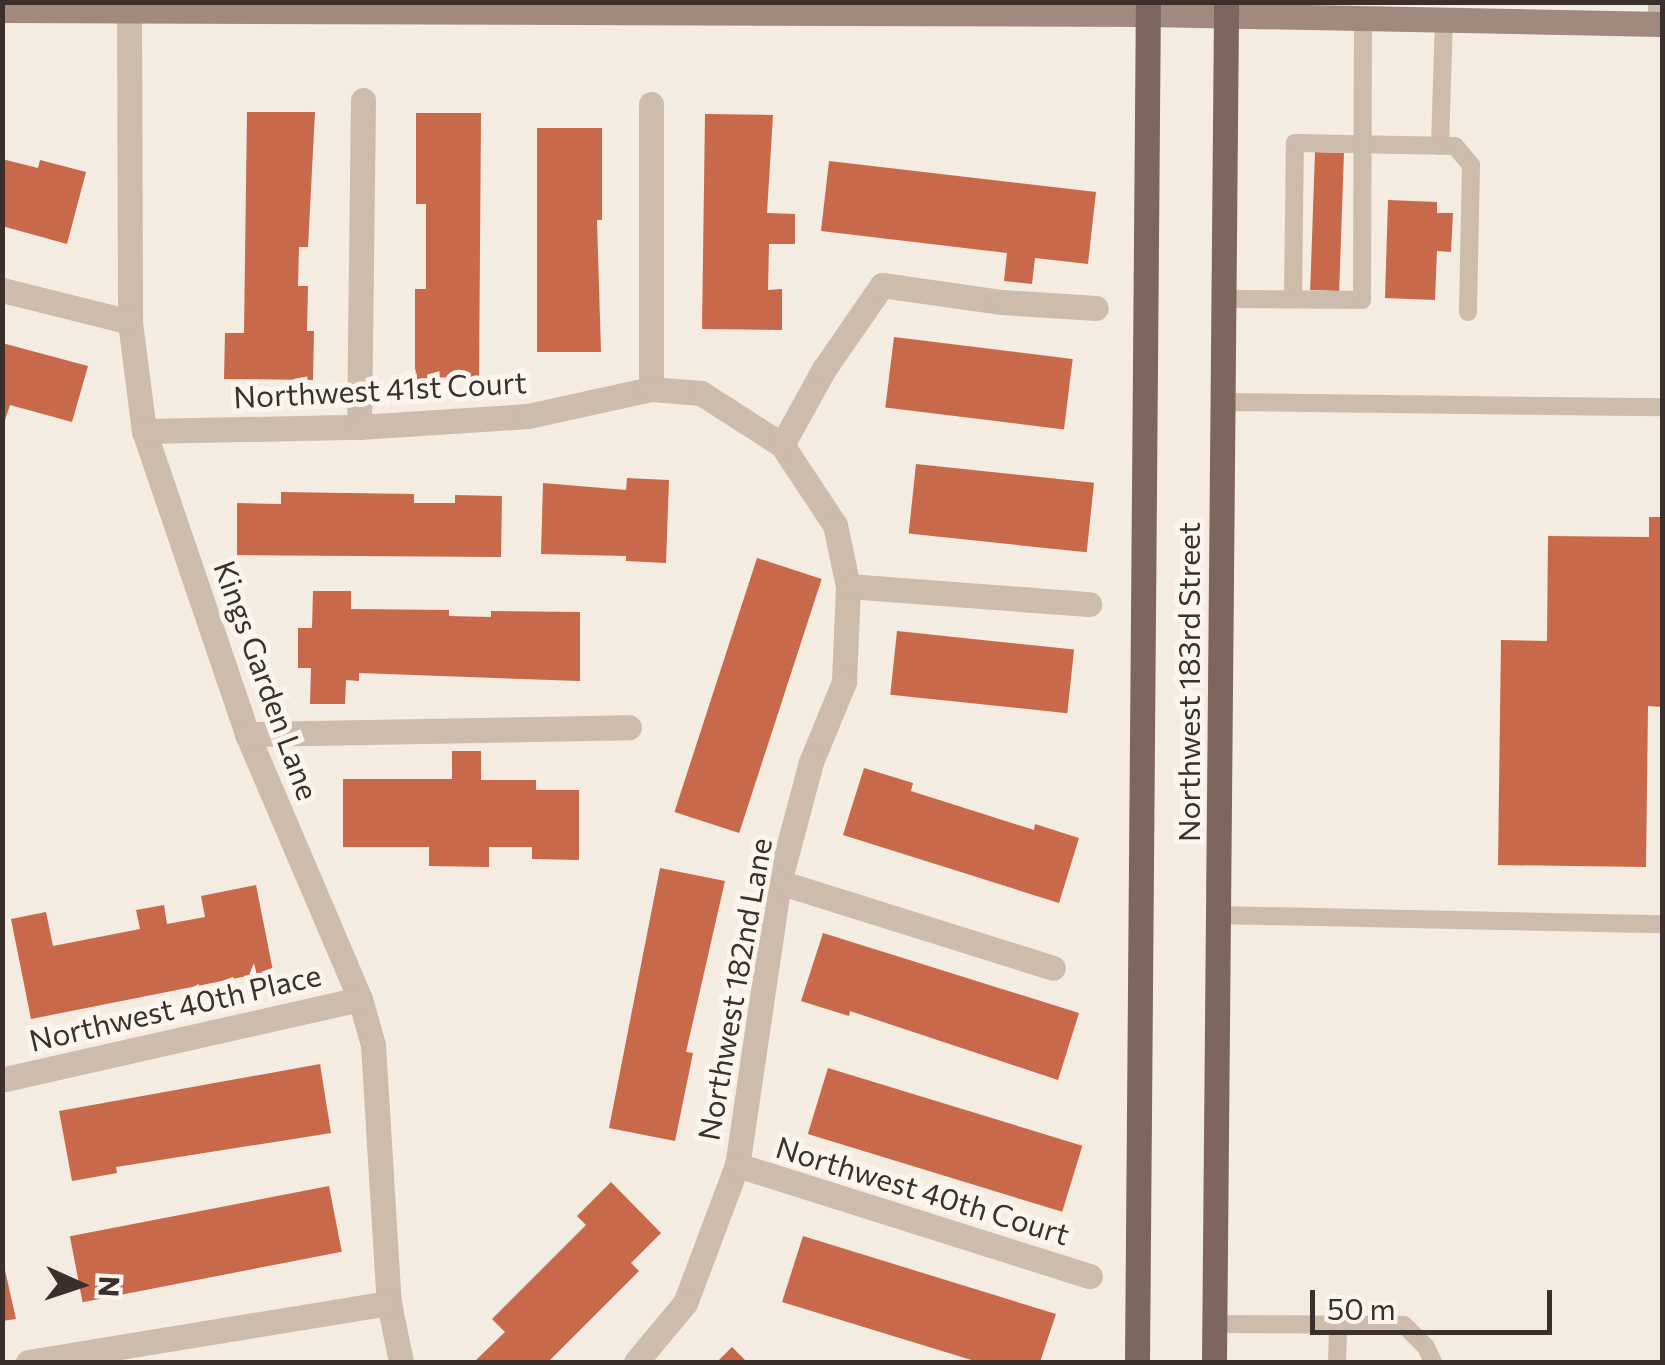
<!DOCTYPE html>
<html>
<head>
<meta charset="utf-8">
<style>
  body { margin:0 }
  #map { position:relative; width:1665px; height:1365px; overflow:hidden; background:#f4ebe1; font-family:Commissioner,sans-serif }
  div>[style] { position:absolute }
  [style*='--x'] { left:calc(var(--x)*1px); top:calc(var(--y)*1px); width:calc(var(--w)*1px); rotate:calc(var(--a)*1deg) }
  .building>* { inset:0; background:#c8694b; transform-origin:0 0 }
  .lane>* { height:18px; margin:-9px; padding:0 9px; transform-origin:9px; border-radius:9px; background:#cdbbac }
  .street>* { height:25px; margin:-12.5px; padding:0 12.5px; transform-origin:12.5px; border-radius:12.5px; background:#cdbbac }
  .secondary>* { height:25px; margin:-12.5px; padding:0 12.5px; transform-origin:12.5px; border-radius:12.5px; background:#a18a7d }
  .primary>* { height:25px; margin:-12.5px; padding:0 12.5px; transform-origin:12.5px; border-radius:12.5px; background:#7d675c }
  span { translate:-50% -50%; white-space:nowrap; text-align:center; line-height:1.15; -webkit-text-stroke:10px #fbf5ee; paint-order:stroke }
  .street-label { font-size:30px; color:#3b302b }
  .frame { position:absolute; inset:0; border:5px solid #3b302b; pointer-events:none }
  .north { position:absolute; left:30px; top:1235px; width:100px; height:100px; -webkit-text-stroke:8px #fbf5ee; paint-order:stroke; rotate:93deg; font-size:28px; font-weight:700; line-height:40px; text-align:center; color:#3b302b }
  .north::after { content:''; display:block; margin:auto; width:35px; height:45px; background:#3b302b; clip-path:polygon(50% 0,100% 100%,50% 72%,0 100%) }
  .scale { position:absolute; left:1310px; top:1290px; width:242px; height:45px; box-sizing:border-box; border:5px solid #3b302b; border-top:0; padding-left:12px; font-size:30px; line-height:35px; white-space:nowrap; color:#3b302b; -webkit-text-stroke:8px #fbf5ee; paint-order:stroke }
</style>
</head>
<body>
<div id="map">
  <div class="building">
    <i style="clip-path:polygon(247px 112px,315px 112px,308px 247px,299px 247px,298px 286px,308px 286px,307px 331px,314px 331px,313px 380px,224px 379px,225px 333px,244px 333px)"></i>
    <i style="clip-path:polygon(416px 113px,481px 113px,479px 381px,415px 380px,415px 289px,426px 289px,426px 204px,416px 204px)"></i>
    <i style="clip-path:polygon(705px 114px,773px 115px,767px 213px,795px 214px,795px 244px,769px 244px,768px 290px,782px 289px,782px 330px,702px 329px)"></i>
    <i style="clip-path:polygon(537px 128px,602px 128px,602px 220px,597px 220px,601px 352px,537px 352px)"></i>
    <i style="left:1315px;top:152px;width:29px;height:138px;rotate:2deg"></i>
    <i style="clip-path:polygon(2px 159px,38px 168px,40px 160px,86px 172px,67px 244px,2px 226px)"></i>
    <i style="clip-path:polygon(829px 161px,1096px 192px,1088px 264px,1035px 258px,1032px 284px,1004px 281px,1007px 253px,821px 231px)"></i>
    <i style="clip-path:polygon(1388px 200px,1437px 202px,1437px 213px,1453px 213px,1451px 252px,1437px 251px,1435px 300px,1385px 298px)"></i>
    <i style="left:894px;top:337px;width:180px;height:71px;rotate:7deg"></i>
    <i style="clip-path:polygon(2px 343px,88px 366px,72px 422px,10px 405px,2px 429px)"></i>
    <i style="left:916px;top:464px;width:179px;height:70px;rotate:6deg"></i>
    <i style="clip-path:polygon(627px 478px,669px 480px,666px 563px,626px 561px,626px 556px,541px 554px,543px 483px,626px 490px)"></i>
    <i style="clip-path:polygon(281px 492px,414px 494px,414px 503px,455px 503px,455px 495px,502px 496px,501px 557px,237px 555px,237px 503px,281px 504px)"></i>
    <i style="clip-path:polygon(1649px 517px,1662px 517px,1662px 707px,1648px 706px,1646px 867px,1498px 865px,1501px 640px,1547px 641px,1548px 536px,1649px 537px)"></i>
    <i style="left:757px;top:558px;width:68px;height:267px;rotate:18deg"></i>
    <i style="clip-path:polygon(313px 591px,351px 591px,351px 609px,449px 610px,449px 616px,491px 617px,491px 611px,580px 612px,580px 681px,359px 673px,359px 681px,346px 680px,345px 704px,310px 704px,311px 668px,298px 668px,298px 628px,312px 628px)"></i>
    <i style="left:897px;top:631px;width:178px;height:64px;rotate:6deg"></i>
    <i style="clip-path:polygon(452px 751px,481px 751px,481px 780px,536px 780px,536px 790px,579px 790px,579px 860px,532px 859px,532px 847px,489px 847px,489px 867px,429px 866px,429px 847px,343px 847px,343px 779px,452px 779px)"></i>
    <i style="clip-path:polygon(864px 768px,913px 783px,911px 791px,1034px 830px,1035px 824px,1079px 838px,1059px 903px,843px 835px)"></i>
    <i style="clip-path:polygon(660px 868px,725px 881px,686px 1052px,693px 1053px,675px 1141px,609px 1128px)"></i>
    <i style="clip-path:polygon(256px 885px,273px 971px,31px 1019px,11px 919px,46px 912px,53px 946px,140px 929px,136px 910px,164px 905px,167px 924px,205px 917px,201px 896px)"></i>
    <i style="clip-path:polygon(823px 933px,1079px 1013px,1058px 1080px,850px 1011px,849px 1016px,801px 1001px)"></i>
    <i style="clip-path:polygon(320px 1064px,331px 1133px,116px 1167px,117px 1173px,72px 1181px,59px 1111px)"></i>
    <i style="left:828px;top:1068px;width:266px;height:69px;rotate:17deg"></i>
    <i style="clip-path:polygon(611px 1182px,661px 1233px,631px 1263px,639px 1271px,548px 1362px,474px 1362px,505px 1332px,492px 1319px,586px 1225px,577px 1216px)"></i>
    <i style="left:329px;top:1186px;width:67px;height:264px;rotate:79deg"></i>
    <i style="clip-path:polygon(803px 1236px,1056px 1314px,1040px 1362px,978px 1362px,782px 1302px)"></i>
    <i style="clip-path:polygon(2px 1257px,16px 1319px,2px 1321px)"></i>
    <i style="clip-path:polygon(732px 1347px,747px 1362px,717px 1362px)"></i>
  </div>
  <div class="lane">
    <i style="--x:1440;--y:146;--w:126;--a:-88.2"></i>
    <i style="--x:1293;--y:298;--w:155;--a:-89.3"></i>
    <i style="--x:1295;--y:143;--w:160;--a:1.1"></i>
    <i style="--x:1455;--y:146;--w:25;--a:50"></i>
    <i style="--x:1471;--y:165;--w:147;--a:91.2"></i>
    <i style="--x:1224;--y:299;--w:138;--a:0.4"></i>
    <i style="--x:1362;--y:300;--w:282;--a:-89.8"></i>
    <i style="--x:1223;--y:402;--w:439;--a:0.7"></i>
    <i style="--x:1218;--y:915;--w:444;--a:1.2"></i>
    <i style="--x:1215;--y:1324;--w:189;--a:0.3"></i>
    <i style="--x:1404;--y:1325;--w:31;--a:45"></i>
    <i style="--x:1426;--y:1347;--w:17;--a:65"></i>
    <i style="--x:1337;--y:1362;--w:37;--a:-88"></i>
  </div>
  <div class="street">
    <i style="--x:129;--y:10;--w:312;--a:89.8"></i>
    <i style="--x:130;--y:322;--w:110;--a:82.7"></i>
    <i style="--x:144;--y:431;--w:320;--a:71.2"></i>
    <i style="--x:247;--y:734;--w:288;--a:66.9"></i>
    <i style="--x:360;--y:999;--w:48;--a:74.2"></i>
    <i style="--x:373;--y:1045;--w:258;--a:86.5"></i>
    <i style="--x:389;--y:1303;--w:60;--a:78.5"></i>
    <i style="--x:1660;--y:24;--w:22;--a:-90"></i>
    <i style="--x:651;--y:104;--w:285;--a:90"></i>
    <i style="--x:2;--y:290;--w:132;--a:14"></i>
    <i style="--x:359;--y:427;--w:327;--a:-89.3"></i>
    <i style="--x:144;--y:431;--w:215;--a:-1.1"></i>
    <i style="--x:359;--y:427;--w:169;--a:-3.7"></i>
    <i style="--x:528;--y:416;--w:126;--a:-12.4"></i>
    <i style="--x:651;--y:389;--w:50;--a:4.6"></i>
    <i style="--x:701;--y:393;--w:96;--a:32.7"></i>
    <i style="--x:782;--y:445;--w:96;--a:56.5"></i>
    <i style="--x:835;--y:525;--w:62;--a:78"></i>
    <i style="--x:848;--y:586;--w:96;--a:92.4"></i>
    <i style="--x:844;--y:682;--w:87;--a:112.4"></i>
    <i style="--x:811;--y:762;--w:124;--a:104.9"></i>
    <i style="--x:779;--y:882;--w:286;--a:98.4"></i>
    <i style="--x:737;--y:1165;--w:147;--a:110.6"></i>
    <i style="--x:685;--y:1303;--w:77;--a:129.7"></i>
    <i style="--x:782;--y:445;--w:87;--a:-61.1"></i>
    <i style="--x:824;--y:369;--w:102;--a:-55.4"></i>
    <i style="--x:882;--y:285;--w:121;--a:8.1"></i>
    <i style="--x:1002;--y:302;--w:94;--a:3.7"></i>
    <i style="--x:848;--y:586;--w:242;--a:4.3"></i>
    <i style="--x:247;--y:734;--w:382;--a:-1"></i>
    <i style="--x:779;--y:882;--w:287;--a:17.4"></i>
    <i style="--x:5;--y:1079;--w:364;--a:-12.7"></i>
    <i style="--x:737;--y:1165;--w:370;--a:17.5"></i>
    <i style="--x:28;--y:1362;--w:366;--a:-9.3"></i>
  </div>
  <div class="secondary">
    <i style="--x:2;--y:10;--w:1146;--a:0.2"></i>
    <i style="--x:1148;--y:14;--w:514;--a:1.11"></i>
  </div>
  <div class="primary">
    <i style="--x:1137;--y:1362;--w:1360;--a:-89.54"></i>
    <i style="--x:1214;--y:1362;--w:1360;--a:-89.49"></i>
  </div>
  <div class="street-label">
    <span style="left:380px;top:389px;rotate:-3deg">Northwest 41st Court</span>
    <span style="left:267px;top:680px;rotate:70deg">Kings Garden Lane</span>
    <span style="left:1188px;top:682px;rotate:-90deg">Northwest 183rd Street</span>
    <span style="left:734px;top:989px;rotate:-80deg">Northwest 182nd Lane</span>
    <span style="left:175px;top:1007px;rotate:-13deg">Northwest 40th Place</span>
    <span style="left:923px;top:1190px;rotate:17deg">Northwest 40th Court</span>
  </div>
  <div class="frame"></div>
  <div class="north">N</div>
  <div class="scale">50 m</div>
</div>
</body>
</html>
